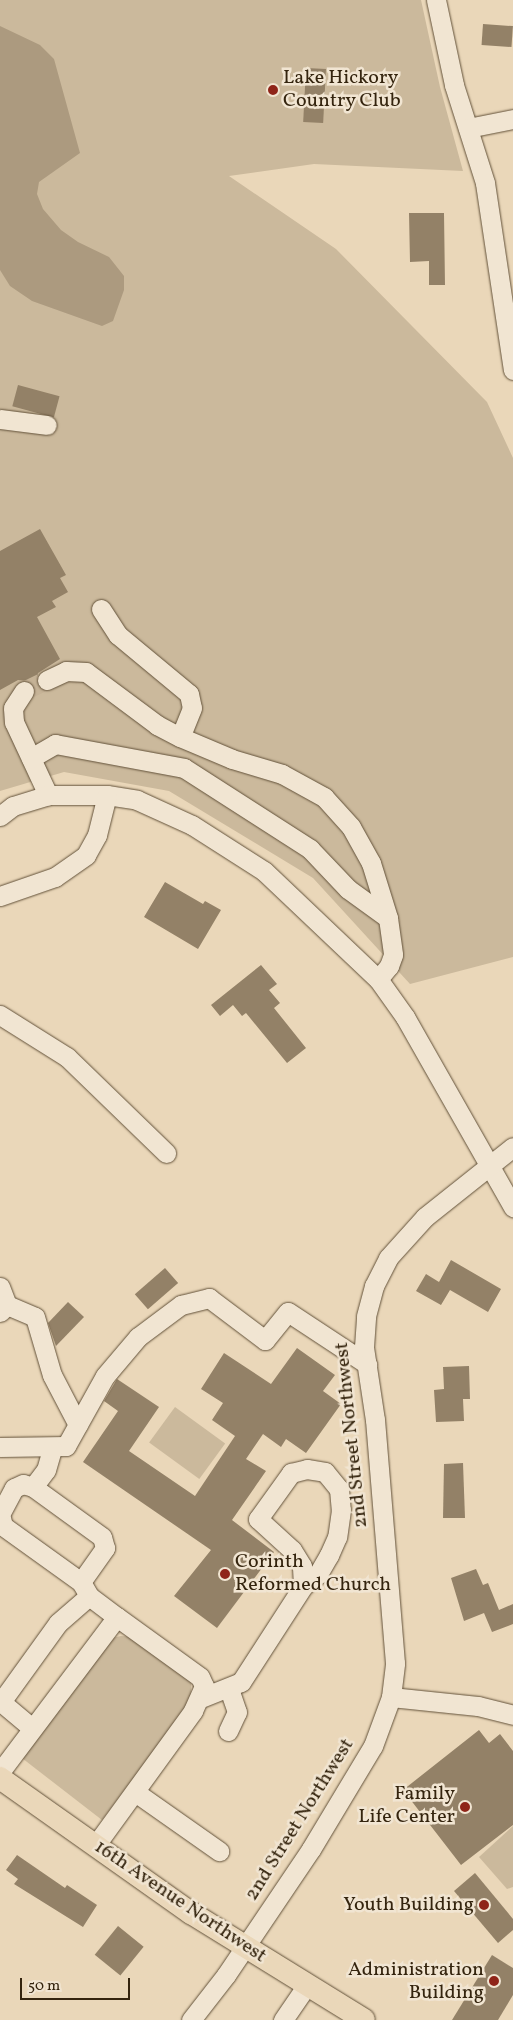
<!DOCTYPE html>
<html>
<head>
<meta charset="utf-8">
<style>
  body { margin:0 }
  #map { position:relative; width:513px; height:2020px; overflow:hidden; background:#ead7b9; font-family:Vollkorn,serif }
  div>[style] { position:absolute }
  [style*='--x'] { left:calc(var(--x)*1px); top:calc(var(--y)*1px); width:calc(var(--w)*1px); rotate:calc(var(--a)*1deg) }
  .green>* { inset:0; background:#cbb99c; transform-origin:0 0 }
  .water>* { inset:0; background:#ac9a7f }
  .building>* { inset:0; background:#938167; transform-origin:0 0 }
  .minor-tunnel>* { height:19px; margin-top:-9.5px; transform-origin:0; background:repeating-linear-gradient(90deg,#c6b397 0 19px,transparent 0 28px) }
  .roads { filter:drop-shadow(0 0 1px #625139) drop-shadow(0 0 1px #625139) }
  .minor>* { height:19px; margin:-9.5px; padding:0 9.5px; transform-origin:9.5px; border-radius:9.5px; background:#f1e5d2 }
  .major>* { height:22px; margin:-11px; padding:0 11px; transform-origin:11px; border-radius:11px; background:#ead7b9 }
  .dots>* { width:14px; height:14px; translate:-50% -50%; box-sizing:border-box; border:2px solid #f1e5d2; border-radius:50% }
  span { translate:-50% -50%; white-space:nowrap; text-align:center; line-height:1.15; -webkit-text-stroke:5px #f1e5d2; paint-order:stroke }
  .poi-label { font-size:20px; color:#34240e }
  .left { translate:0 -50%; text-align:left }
  .right { translate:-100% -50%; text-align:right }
  .street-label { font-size:20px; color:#34240e }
  .scale { position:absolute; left:20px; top:1978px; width:110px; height:22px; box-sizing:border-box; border:2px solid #34240e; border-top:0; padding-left:6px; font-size:15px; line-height:18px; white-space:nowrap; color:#34240e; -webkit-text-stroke:4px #f1e5d2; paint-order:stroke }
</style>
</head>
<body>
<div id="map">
  <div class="green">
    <i style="clip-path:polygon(0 0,421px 0,440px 87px,463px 171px,314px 164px,229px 176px,336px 249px,487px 402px,513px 458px,513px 957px,410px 984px,313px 878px,169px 791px,64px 772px,0 791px)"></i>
    <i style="left:175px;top:1407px;width:62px;height:44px;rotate:36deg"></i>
    <i style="clip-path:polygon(121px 1636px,133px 1637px,191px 1681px,191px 1697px,188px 1706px,102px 1820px,18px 1755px,103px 1640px)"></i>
    <i style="clip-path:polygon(513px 1826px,513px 1887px,507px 1889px,479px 1857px)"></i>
  </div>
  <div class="water">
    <i style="clip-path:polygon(0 26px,40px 45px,54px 59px,80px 153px,39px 182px,37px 194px,43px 209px,61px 230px,78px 242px,109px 257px,124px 276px,124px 290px,113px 321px,102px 326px,32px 301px,10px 286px,0 270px)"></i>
  </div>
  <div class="building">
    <i style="left:483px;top:24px;width:30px;height:21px;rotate:4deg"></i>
    <i style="left:306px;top:68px;width:20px;height:54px;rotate:3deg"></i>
    <i style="clip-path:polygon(409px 213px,444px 213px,445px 285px,429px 285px,429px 261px,410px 262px)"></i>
    <i style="left:18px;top:385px;width:43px;height:22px;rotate:15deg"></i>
    <i style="clip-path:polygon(40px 529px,66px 575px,60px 578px,68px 592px,52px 601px,56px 607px,37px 617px,60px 659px,38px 673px,36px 680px,39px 688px,35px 690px,30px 681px,18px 680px,0 690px,0 551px)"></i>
    <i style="clip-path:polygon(165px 882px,203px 904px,205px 901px,221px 910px,198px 949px,144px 917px)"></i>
    <i style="clip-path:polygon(261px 965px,277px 984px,269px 990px,280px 1003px,274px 1008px,306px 1048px,287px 1063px,246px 1013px,242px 1016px,233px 1005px,220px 1016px,211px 1005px)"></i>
    <i style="clip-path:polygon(451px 1260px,501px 1289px,488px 1312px,450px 1290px,441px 1305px,416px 1291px,426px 1274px,439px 1282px)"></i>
    <i style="left:165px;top:1268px;width:20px;height:40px;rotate:49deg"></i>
    <i style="clip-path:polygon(68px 1302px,84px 1317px,56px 1346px,48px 1323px)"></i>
    <i style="clip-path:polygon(297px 1348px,335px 1375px,323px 1391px,341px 1404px,306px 1453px,286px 1439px,281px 1447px,263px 1434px,246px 1459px,266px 1471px,232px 1520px,274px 1552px,217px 1628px,174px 1596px,211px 1550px,83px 1462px,118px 1411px,104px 1401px,117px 1379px,159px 1407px,129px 1451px,195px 1496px,235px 1436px,212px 1420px,223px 1403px,201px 1389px,224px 1353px,271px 1384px)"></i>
    <i style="clip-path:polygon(469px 1366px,470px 1399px,463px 1399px,464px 1421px,436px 1422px,434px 1390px,444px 1389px,443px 1367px)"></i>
    <i style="clip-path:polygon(463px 1463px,465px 1518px,443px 1518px,444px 1464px)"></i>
    <i style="clip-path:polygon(476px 1569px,483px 1585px,488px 1583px,499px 1610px,513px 1604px,513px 1624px,492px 1632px,484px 1613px,464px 1621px,451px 1578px)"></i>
    <i style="clip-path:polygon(479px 1730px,489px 1743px,500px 1734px,513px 1751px,513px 1825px,461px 1865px,403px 1790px)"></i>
    <i style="clip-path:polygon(17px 1855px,65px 1888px,67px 1885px,97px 1905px,83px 1927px,14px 1884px,18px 1879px,6px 1870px)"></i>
    <i style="clip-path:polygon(475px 1873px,513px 1919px,513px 1930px,498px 1943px,454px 1891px)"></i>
    <i style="left:118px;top:1926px;width:33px;height:37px;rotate:39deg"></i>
    <i style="clip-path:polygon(492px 1955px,513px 1968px,513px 1995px,498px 2020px,452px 2020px)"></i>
  </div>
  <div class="minor-tunnel">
    <i style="--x:24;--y:691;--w:25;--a:-26"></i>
  </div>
  <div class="roads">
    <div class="minor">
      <i style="--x:436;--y:0;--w:87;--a:78"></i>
      <i style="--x:454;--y:85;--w:103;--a:72.4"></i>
      <i style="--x:485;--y:183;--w:189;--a:81.5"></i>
      <i style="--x:468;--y:128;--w:46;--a:-11.3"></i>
      <i style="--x:0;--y:419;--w:47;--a:7.3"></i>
      <i style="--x:101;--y:609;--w:31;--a:57"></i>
      <i style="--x:118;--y:635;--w:92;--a:39.7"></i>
      <i style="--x:189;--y:694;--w:14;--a:78"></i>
      <i style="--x:192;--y:708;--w:31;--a:112"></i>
      <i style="--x:47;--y:680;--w:21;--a:-25"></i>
      <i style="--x:66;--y:671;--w:20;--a:3"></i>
      <i style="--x:86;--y:672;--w:89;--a:36.7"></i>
      <i style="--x:157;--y:725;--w:26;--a:28"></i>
      <i style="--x:180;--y:737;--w:56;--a:22.9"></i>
      <i style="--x:232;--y:759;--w:52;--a:16.7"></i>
      <i style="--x:282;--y:774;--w:48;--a:28.7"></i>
      <i style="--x:324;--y:797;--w:40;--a:48"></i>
      <i style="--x:351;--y:827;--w:41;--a:60.9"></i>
      <i style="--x:371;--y:863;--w:58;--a:72.8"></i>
      <i style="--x:388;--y:918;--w:37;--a:82"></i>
      <i style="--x:393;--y:955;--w:12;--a:110"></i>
      <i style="--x:389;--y:966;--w:17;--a:130"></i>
      <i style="--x:24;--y:691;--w:20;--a:123"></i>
      <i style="--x:13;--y:708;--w:14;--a:86"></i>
      <i style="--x:14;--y:722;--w:81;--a:65"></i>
      <i style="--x:31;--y:758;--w:28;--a:-30"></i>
      <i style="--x:55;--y:744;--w:131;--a:10.5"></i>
      <i style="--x:184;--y:768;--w:150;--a:32.7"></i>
      <i style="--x:310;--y:849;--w:55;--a:46.5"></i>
      <i style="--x:348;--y:889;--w:49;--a:35.9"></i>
      <i style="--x:0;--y:816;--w:16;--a:-38"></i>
      <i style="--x:13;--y:806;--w:37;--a:-17"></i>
      <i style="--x:48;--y:795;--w:59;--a:0"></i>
      <i style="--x:107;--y:795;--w:30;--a:9"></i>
      <i style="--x:137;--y:800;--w:60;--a:24.4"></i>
      <i style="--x:192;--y:825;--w:85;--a:32.6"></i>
      <i style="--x:264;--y:871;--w:157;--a:43.5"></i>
      <i style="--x:378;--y:979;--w:47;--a:54.6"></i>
      <i style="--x:405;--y:1017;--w:219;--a:60.4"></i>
      <i style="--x:0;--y:896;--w:58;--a:-19.1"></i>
      <i style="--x:55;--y:877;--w:38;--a:-35"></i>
      <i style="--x:86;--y:855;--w:23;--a:-61"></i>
      <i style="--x:97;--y:835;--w:41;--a:-76"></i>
      <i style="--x:0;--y:1015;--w:79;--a:32.1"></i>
      <i style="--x:67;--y:1057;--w:138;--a:44.1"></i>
      <i style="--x:0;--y:1287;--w:19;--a:69"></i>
      <i style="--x:7;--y:1305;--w:10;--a:135"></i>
      <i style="--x:7;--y:1305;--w:30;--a:23"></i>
      <i style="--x:35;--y:1317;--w:60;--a:73.7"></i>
      <i style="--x:52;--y:1375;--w:56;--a:62.5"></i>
      <i style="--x:0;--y:1447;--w:66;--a:-0.9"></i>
      <i style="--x:66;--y:1446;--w:80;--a:-60.9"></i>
      <i style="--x:105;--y:1376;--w:51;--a:-49.8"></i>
      <i style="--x:138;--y:1337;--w:54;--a:-36.7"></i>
      <i style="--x:181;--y:1305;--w:29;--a:-14"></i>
      <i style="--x:209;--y:1298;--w:70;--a:36.9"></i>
      <i style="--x:265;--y:1340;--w:36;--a:-51"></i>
      <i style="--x:288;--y:1312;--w:95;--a:33.4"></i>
      <i style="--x:33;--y:1487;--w:21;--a:-53"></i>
      <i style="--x:46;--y:1470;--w:22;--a:-74"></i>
      <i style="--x:81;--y:1582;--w:42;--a:-54.8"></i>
      <i style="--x:105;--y:1548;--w:11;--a:-105"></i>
      <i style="--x:102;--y:1537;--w:85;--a:-144.1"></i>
      <i style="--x:33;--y:1487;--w:10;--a:-163"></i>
      <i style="--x:23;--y:1484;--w:10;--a:156"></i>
      <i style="--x:14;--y:1488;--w:30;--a:118"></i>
      <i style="--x:0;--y:1514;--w:12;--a:76"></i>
      <i style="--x:3;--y:1526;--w:96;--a:35.7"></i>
      <i style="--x:81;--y:1582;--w:16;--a:60"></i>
      <i style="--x:89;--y:1596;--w:35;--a:37"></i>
      <i style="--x:391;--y:1697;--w:87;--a:5.9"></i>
      <i style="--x:478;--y:1706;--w:36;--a:14"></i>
      <i style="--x:201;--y:1698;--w:43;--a:-21.8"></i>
      <i style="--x:241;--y:1682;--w:114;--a:-57.1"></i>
      <i style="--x:303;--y:1586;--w:20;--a:-93"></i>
      <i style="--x:302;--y:1566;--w:19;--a:-122"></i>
      <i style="--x:292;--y:1550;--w:46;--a:-137.6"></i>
      <i style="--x:258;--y:1519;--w:57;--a:-54.3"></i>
      <i style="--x:291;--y:1473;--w:16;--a:-14"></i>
      <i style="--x:307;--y:1469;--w:18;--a:9"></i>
      <i style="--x:325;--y:1472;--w:22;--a:51"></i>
      <i style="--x:339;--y:1489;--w:21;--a:85"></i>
      <i style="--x:341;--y:1510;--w:27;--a:98"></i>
      <i style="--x:337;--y:1537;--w:20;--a:114"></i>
      <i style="--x:329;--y:1555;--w:22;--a:120"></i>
      <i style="--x:318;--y:1574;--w:19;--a:141"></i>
      <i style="--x:32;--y:1728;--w:40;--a:-140"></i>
      <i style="--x:1;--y:1702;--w:97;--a:-54.2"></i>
      <i style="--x:58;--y:1623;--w:41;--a:-41.1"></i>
      <i style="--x:228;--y:1731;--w:21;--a:-65"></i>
      <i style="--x:237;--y:1712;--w:24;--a:-109"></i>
      <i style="--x:0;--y:1772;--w:194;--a:-53"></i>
      <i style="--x:117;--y:1617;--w:102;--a:35.9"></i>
      <i style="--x:200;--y:1677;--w:10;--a:66"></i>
      <i style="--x:204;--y:1686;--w:27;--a:114"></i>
      <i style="--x:193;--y:1711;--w:167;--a:126"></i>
      <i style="--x:135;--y:1792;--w:103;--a:35.1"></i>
      <i style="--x:191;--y:2020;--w:57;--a:-52.1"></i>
      <i style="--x:226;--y:1975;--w:152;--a:-56"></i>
      <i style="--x:311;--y:1849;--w:120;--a:-59"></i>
      <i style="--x:373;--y:1746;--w:52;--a:-69.8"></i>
      <i style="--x:391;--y:1697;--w:34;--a:-83"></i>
      <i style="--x:395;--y:1663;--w:244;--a:-94.7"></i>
      <i style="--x:375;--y:1420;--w:74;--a:-98.6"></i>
      <i style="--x:364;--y:1347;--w:31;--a:-86"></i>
      <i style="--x:366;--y:1316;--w:31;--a:-75"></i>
      <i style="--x:374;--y:1286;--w:31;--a:-63"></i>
      <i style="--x:388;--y:1258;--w:55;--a:-47.9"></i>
      <i style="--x:425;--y:1217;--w:112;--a:-38.5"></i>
      <i style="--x:283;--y:2020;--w:42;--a:-55.6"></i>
    </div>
    <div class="major">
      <i style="--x:0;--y:1778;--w:234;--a:35.3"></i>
      <i style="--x:191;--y:1913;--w:203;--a:31.7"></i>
    </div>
  </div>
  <div class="dots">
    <i style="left:273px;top:90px;background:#8f2418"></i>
    <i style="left:225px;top:1574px;background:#8f2418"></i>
    <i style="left:465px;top:1807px;background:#8f2418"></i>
    <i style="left:484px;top:1905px;background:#8f2418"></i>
    <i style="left:494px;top:1981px;background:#8f2418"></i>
  </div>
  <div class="poi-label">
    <span class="left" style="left:283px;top:90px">Lake Hickory<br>Country Club</span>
    <span class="left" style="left:235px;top:1574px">Corinth<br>Reformed Church</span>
    <span class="right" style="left:455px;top:1806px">Family<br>Life Center</span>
    <span class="right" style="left:474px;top:1905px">Youth Building</span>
    <span class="right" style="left:484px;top:1982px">Administration<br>Building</span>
  </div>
  <div class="street-label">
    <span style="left:352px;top:1435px;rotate:-96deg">2nd Street Northwest</span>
    <span style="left:300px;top:1820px;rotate:-58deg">2nd Street Northwest</span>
    <span style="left:180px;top:1902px;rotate:34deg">16th Avenue Northwest</span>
  </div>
  <div class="scale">50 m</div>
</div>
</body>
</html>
